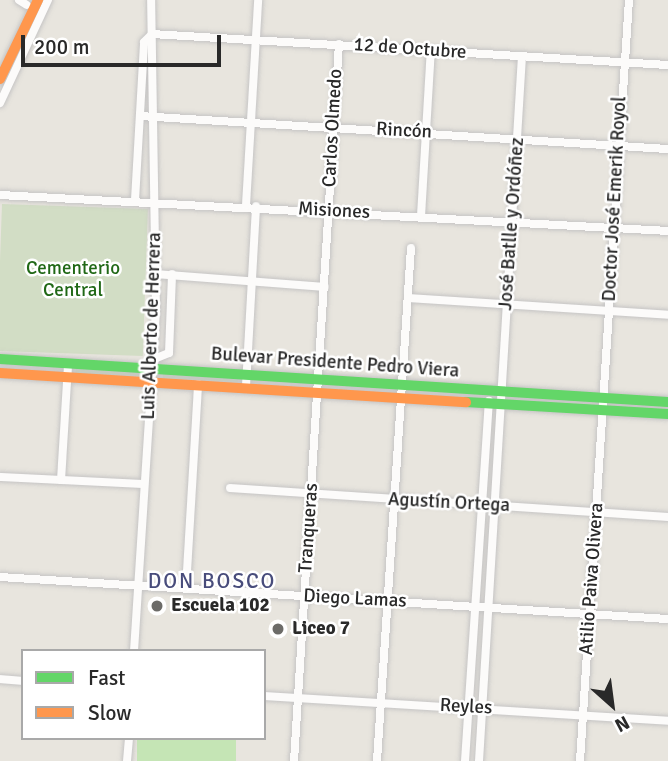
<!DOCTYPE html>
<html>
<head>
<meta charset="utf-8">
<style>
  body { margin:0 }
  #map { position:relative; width:668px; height:761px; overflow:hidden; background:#e8e5de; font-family:Signika,sans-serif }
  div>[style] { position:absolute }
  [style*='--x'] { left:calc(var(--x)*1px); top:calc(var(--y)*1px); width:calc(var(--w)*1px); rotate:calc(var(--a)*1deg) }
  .green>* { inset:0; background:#c5e5b5; transform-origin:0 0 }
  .cemetery>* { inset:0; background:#d2ddc5; transform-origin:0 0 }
  .roads { filter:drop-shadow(0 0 2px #c5c4c4) drop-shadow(0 0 2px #c5c4c4) }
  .street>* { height:8px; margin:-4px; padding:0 4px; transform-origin:4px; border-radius:4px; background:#fcfbfa }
  .fast>* { height:10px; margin:-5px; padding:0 5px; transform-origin:5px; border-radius:5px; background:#63d668 }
  .slow>* { height:10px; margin:-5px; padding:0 5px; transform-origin:5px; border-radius:5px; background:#ff974d }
  .dots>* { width:19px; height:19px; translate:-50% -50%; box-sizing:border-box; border:4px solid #fff; border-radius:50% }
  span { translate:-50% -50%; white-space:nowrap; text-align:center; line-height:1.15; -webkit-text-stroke:5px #fff; paint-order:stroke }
  .street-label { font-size:19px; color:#292929 }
  .park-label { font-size:19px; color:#206816 }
  .poi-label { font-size:19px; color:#292929; font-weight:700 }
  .left { translate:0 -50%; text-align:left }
  .neighbourhood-label { font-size:21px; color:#484c7b; letter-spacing:2px }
  .legend { position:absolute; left:21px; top:649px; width:245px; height:91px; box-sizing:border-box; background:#fff; border:2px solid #a9a9a9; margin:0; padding:9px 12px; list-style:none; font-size:21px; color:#292929 }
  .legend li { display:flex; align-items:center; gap:14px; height:35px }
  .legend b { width:35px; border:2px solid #a9a9a9 }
  .north { position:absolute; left:577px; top:670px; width:70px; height:70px; -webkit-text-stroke:5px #fff; paint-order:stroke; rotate:152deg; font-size:19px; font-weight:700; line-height:28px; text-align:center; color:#292929 }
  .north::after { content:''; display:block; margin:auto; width:24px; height:32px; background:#292929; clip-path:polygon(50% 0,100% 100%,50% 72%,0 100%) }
  .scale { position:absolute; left:21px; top:35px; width:200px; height:32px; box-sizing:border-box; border:4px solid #292929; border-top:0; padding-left:9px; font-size:21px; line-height:24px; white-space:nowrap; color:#292929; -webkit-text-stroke:5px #fff; paint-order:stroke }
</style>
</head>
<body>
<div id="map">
  <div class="green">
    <i style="clip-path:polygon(76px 368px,142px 372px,143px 376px,75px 374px)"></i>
    <i style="left:163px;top:374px;width:75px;height:4px;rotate:3deg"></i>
    <i style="left:137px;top:738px;width:99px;height:23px"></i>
  </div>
  <div class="cemetery">
    <i style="left:2px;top:204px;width:146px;height:147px;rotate:2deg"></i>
  </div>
  <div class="roads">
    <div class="street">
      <i style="--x:19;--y:0;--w:9;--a:32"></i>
      <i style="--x:0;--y:103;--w:114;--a:-65"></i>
      <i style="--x:140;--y:116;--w:529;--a:3.58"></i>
      <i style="--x:0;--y:195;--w:669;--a:3.08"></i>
      <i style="--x:135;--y:200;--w:158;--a:-86.7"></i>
      <i style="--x:144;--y:42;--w:11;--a:-45"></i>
      <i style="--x:152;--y:34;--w:517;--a:3.44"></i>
      <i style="--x:246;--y:205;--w:205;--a:-86.6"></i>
      <i style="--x:421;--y:216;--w:166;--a:-86.6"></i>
      <i style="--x:156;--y:274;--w:169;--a:4.4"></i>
      <i style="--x:408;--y:298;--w:261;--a:3.7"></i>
      <i style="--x:154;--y:359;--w:16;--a:-22"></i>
      <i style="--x:169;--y:353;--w:79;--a:-87.8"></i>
      <i style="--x:246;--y:386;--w:180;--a:-86.8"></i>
      <i style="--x:0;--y:477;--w:144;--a:2.8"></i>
      <i style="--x:61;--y:480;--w:116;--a:-86.5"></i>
      <i style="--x:230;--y:488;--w:439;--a:3.8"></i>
      <i style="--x:0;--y:577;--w:669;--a:3.6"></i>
      <i style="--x:186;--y:588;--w:204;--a:-86.6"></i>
      <i style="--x:134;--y:651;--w:342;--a:-86.3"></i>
      <i style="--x:156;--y:310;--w:310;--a:-90.9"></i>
      <i style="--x:0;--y:679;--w:23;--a:5"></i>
      <i style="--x:264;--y:696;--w:405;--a:3.5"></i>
      <i style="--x:127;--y:761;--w:23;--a:-85"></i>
      <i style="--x:294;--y:761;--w:718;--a:-86.41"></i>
      <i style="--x:377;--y:761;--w:514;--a:-86.21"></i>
      <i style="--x:465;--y:761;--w:361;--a:-86.2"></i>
      <i style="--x:479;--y:761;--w:706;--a:-86.51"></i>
      <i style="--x:580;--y:761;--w:763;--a:-86.32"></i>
    </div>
    <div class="fast">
      <i style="--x:0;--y:359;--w:669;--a:3.68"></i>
      <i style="--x:466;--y:402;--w:202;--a:3.4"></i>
    </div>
    <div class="slow">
      <i style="--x:0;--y:79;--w:88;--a:-64.3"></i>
      <i style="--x:0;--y:373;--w:467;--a:3.6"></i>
    </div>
  </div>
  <div class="dots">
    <i style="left:157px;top:606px;background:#6c6b68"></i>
    <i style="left:278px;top:629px;background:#6c6b68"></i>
  </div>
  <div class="street-label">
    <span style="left:410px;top:49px;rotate:4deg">12 de Octubre</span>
    <span style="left:333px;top:128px;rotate:-87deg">Carlos Olmedo</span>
    <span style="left:404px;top:131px;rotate:3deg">Rincón</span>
    <span style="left:615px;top:199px;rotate:-87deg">Doctor José Emerik Royol</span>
    <span style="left:334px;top:211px;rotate:3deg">Misiones</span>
    <span style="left:512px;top:224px;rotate:-86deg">José Batlle y Ordóñez</span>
    <span style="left:152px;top:326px;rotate:-88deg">Luis Alberto de Herrera</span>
    <span style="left:335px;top:363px;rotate:4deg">Bulevar Presidente Pedro Viera</span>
    <span style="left:449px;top:503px;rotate:3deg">Agustín Ortega</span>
    <span style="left:309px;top:528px;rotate:-86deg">Tranqueras</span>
    <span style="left:592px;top:579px;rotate:-86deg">Atilio Paiva Olivera</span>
    <span style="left:355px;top:599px;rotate:3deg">Diego Lamas</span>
    <span style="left:466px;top:707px;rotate:3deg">Reyles</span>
  </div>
  <div class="park-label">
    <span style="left:73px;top:280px">Cementerio<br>Central</span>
  </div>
  <div class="poi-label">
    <span class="left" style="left:171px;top:606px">Escuela 102</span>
    <span class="left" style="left:292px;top:629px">Liceo 7</span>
  </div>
  <div class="neighbourhood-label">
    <span style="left:212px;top:581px">DON BOSCO</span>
  </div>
  <ul class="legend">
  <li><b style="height:9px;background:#63d668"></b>Fast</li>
  <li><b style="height:9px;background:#ff974d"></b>Slow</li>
  </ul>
  <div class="north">N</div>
  <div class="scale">200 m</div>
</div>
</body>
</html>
